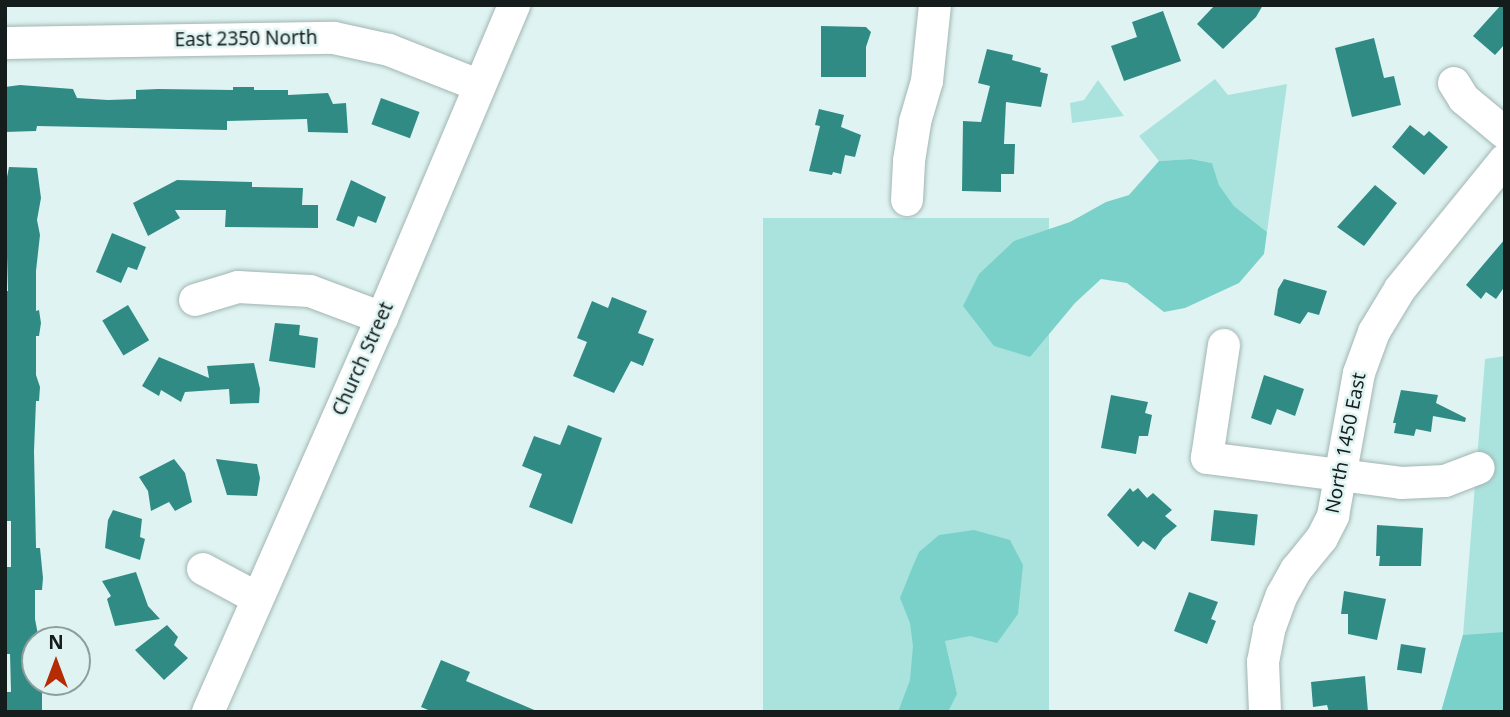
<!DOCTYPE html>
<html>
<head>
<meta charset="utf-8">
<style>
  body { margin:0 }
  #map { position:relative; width:1510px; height:717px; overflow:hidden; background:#dff4f2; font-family:"Noto Sans",sans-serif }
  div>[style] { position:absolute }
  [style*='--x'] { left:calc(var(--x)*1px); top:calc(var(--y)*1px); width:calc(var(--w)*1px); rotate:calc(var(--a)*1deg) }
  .green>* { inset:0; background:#aae3de; transform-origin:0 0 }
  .forest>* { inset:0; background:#7ad1c9 }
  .building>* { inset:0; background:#318b85; transform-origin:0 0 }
  .roads { filter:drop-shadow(0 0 2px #a1b5b2) drop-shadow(0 0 2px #a1b5b2) }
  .minor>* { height:32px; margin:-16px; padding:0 16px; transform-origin:16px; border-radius:16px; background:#fff }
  span { translate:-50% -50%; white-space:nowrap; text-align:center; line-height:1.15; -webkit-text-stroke:5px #dff4f2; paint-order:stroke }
  .street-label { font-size:19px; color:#151c1c }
  .frame { position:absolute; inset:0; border:7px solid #151c1c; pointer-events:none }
  .north { position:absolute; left:21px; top:626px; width:70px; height:70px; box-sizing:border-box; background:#dff4f2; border:2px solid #8e9e9c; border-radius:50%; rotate:0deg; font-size:19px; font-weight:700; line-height:28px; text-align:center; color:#151c1c }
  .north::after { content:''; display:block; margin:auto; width:24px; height:32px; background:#b52b02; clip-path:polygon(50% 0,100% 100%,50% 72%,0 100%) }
</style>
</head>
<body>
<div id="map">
  <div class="green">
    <i style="clip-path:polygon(1215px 79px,1228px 95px,1287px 84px,1267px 232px,1234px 206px,1219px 185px,1212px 163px,1191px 159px,1159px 161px,1139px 136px)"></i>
    <i style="clip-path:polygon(1098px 80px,1124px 116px,1072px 123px,1070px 103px,1084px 100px)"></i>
    <i style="left:1049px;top:218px;width:494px;height:286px;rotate:90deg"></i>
    <i style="clip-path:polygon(1505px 356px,1505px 712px,1441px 712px,1463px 635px,1485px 359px)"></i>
  </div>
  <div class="forest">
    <i style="clip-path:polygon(1191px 159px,1212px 163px,1219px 185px,1234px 206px,1267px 232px,1264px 254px,1239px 283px,1185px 308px,1164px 312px,1127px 283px,1101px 279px,1075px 303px,1030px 357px,994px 346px,963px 306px,979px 274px,1014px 241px,1070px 222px,1106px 202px,1129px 195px,1159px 161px)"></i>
    <i style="clip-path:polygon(974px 530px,1010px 540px,1023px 565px,1018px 614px,997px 643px,970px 636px,945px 641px,957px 694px,948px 712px,898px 712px,910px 680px,913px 646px,910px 623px,900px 598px,912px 568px,919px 552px,939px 535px)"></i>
    <i style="clip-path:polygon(1505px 632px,1505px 712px,1441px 712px,1463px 635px)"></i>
  </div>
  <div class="building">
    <i style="clip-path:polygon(1215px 5px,1263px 5px,1256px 17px,1223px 49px,1197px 24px)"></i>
    <i style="clip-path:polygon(1501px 5px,1505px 5px,1505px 44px,1495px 55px,1473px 36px)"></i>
    <i style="clip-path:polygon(1163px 11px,1181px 61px,1124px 81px,1111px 46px,1137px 37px,1132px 22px)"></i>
    <i style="clip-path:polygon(821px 26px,866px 27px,871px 32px,866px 47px,866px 77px,821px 77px)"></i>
    <i style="clip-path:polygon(1374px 38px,1384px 78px,1394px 76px,1401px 105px,1352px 117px,1335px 48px)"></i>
    <i style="clip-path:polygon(987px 49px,1013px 55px,1012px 60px,1041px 68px,1040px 72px,1048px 74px,1041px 107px,1006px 102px,1004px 144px,1015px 144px,1014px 174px,1001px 174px,1001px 192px,962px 191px,963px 121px,981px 122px,990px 86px,978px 83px)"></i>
    <i style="clip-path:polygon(20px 85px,73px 89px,77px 98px,108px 100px,136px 99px,136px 90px,158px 89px,233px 90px,233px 87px,254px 87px,254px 90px,288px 90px,288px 95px,328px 93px,333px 104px,346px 103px,348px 133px,308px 132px,307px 119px,227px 121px,227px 130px,37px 126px,36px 131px,5px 132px,5px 87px)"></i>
    <i style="left:381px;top:98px;width:41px;height:28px;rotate:20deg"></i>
    <i style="clip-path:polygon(819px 109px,844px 115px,841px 127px,861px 135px,855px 157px,845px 155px,841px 174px,833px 172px,832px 175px,809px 171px,820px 126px,815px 125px)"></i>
    <i style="clip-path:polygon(1410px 125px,1424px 136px,1429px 131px,1448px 147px,1424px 175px,1392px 147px)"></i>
    <i style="clip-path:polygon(9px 167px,37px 168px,41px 198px,37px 220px,40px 235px,36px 271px,36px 311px,39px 310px,41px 323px,39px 336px,36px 336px,36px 375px,40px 387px,39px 401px,36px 401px,34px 451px,36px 548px,40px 548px,43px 578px,42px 590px,35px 590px,35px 619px,39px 640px,35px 640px,35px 682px,39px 682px,39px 690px,42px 690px,42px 712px,5px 712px,5px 692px,11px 692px,10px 654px,5px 654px,5px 567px,11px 567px,11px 521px,7px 521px,5px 505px,5px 291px,8px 291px,5px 187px)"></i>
    <i style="clip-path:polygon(177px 180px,252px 182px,252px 187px,303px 188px,302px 205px,318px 205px,318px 228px,225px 227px,226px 210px,175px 210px,180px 218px,148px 236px,133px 203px)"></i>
    <i style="clip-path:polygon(351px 180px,386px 197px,376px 223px,358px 216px,354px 227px,336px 220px)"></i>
    <i style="clip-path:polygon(1375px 185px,1397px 203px,1364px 246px,1337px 227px)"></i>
    <i style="clip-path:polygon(112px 233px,146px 247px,137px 270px,128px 267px,121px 283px,96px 272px)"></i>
    <i style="clip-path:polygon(1505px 239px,1505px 286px,1496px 299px,1486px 292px,1481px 299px,1466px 285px)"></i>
    <i style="clip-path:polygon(1284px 279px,1327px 291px,1319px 315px,1308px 312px,1300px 324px,1274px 315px,1278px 289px)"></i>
    <i style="clip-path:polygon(612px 297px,647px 311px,638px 333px,654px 339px,643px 366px,631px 361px,614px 393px,573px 376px,587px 342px,577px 338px,592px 301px,608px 308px)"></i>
    <i style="left:128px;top:305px;width:41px;height:30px;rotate:59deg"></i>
    <i style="clip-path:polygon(275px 323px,300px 325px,299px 335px,318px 338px,315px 368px,269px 361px)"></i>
    <i style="clip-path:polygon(159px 357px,209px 378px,207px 366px,254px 363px,260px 389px,259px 403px,230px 404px,229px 389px,185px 392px,181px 402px,161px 390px,159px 396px,142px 386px)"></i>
    <i style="clip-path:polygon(1264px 375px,1304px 389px,1295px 416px,1277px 409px,1271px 425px,1251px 418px)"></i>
    <i style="clip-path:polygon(1401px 390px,1438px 395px,1436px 403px,1466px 418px,1465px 422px,1433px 416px,1431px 432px,1416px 429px,1414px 436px,1394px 433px,1396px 423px,1393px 423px)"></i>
    <i style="clip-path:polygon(1111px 395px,1148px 402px,1145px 413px,1152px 415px,1148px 436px,1139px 436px,1136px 454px,1101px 448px)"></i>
    <i style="clip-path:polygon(568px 425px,602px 438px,572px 524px,529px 507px,542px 474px,522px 466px,534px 436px,560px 445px)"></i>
    <i style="clip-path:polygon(174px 459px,185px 473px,192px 502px,175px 511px,169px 502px,151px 511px,148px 491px,139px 477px)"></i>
    <i style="clip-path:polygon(216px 459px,257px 464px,260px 478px,257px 496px,227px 495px)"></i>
    <i style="clip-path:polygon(1130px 488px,1133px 492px,1138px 488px,1147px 498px,1153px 493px,1172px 510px,1165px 516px,1177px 526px,1163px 538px,1155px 550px,1143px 541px,1138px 547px,1107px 515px)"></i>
    <i style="clip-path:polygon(113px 510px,142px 519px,140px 537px,145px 539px,140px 560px,105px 548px,108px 520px)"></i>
    <i style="left:1214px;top:510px;width:44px;height:31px;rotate:6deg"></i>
    <i style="clip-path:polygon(1377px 525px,1423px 528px,1421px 566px,1379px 566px,1380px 556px,1376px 556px)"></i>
    <i style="clip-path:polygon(136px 572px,148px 606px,160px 619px,115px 626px,107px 599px,111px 596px,102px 581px)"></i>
    <i style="clip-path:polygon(1344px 591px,1386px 599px,1377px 640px,1348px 634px,1348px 614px,1341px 614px)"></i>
    <i style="clip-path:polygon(1189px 592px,1218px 602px,1211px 619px,1216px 621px,1207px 644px,1174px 631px)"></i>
    <i style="clip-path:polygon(167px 625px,178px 637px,174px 645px,188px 658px,164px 680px,135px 650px)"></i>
    <i style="left:1401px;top:644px;width:25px;height:26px;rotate:9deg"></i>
    <i style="clip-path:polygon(441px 660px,470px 672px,466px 681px,539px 712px,433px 712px,421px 707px)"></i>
    <i style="clip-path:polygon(1365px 676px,1368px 712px,1329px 712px,1327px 705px,1313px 707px,1311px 682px)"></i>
  </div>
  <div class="roads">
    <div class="minor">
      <i style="--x:5;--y:43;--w:329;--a:-0.9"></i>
      <i style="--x:334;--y:38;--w:56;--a:12.3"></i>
      <i style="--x:389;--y:50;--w:96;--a:21.5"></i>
      <i style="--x:1454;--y:83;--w:19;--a:58"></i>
      <i style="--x:1464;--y:99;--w:53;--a:39.7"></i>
      <i style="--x:907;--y:200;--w:39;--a:-87"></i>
      <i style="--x:909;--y:161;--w:39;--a:-81"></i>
      <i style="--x:915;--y:122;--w:43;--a:-73.7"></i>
      <i style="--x:927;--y:81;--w:76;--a:-84"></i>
      <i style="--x:195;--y:300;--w:45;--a:-16.8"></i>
      <i style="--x:238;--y:287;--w:72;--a:3.2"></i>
      <i style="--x:310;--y:291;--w:77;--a:20.6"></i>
      <i style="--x:1224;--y:345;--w:114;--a:98.6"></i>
      <i style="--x:1207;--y:458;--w:196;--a:7.3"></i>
      <i style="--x:1401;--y:483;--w:44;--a:-2.6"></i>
      <i style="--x:1445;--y:481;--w:36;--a:-21"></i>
      <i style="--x:203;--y:569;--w:61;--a:28.2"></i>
      <i style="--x:208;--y:712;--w:431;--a:-66.2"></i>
      <i style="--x:382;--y:318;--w:340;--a:-67.1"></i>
      <i style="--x:1265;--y:712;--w:50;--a:-92.3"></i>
      <i style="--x:1263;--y:662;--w:33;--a:-79"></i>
      <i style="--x:1269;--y:630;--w:37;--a:-70"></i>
      <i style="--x:1282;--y:595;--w:29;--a:-61"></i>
      <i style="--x:1296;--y:570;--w:41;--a:-50.9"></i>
      <i style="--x:1322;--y:538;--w:25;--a:-63"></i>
      <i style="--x:1333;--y:516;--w:145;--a:-79.7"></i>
      <i style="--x:1359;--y:373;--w:44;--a:-69.9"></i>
      <i style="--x:1374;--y:332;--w:50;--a:-58.8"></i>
      <i style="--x:1400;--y:289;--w:166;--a:-50.9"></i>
    </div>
  </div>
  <div class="street-label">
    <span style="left:246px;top:39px;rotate:-1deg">East 2350 North</span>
    <span style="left:363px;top:359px;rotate:-66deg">Church Street</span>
    <span style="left:1346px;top:443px;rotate:-79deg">North 1450 East</span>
  </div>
  <div class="frame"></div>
  <div class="north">N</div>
</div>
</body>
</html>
